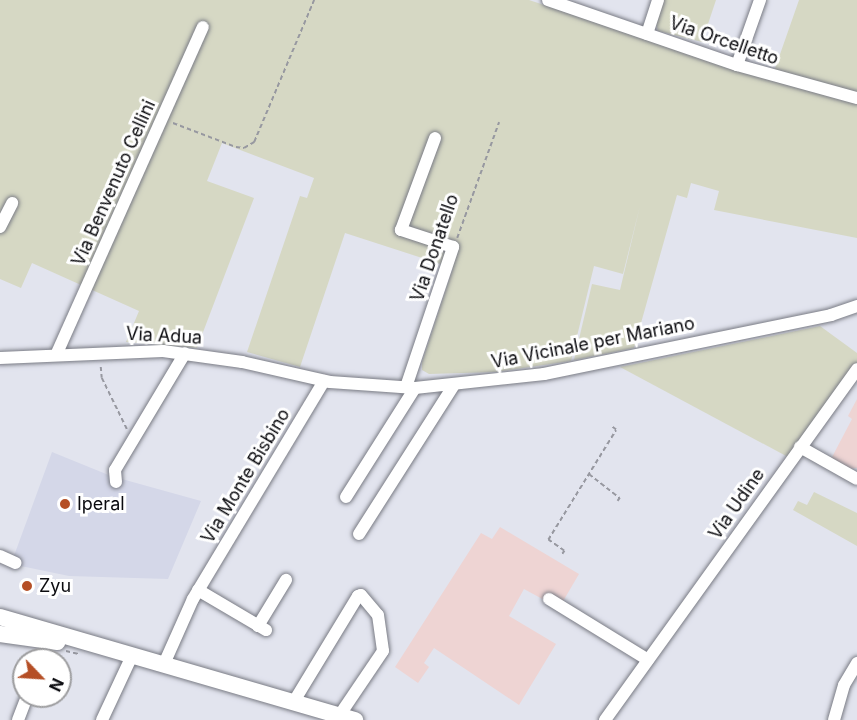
<!DOCTYPE html>
<html>
<head>
<meta charset="utf-8">
<style>
  body { margin:0 }
  #map { position:relative; width:857px; height:720px; overflow:hidden; background:#e2e4ee; font-family:Inter,sans-serif }
  div>[style] { position:absolute }
  [style*='--x'] { left:calc(var(--x)*1px); top:calc(var(--y)*1px); width:calc(var(--w)*1px); rotate:calc(var(--a)*1deg) }
  .built>* { inset:0; background:#d4d7e8 }
  .industrial>* { inset:0; background:#eed4d3 }
  .green>* { inset:0; background:#d6d8c4 }
  .path>* { height:1.5px; margin-top:-0.75px; transform-origin:0; background:repeating-linear-gradient(90deg,#9798a0 0 4.5px,transparent 0 7.5px) }
  .roads { filter:drop-shadow(0 0 2px #797b84) drop-shadow(0 0 2px #797b84) }
  .minor>* { height:12px; margin:-6px; padding:0 6px; transform-origin:6px; border-radius:6px; background:#fff }
  .major>* { height:16px; margin:-8px; padding:0 8px; transform-origin:8px; border-radius:8px; background:#fff }
  .dots>* { width:16px; height:16px; translate:-50% -50%; box-sizing:border-box; border:3px solid #fff; border-radius:50% }
  span { translate:-50% -50%; white-space:nowrap; text-align:center; line-height:1.15; -webkit-text-stroke:6px #fff; paint-order:stroke }
  .street-label { font-size:18px; color:#0b0b0f }
  .poi-label { font-size:18px; color:#0b0b0f }
  .left { translate:0 -50%; text-align:left }
  .north { position:absolute; left:12px; top:648px; width:60px; height:60px; box-sizing:border-box; background:#fff; border:2px solid #9d9d9f; border-radius:50%; rotate:115deg; font-size:16px; font-weight:700; line-height:24px; text-align:center; color:#0b0b0f }
  .north::after { content:''; display:block; margin:auto; width:21px; height:27px; background:#b54f26; clip-path:polygon(50% 0,100% 100%,50% 72%,0 100%) }
</style>
</head>
<body>
<div id="map">
  <div class="built">
    <i style="clip-path:polygon(52px 452px,111px 476px,201px 501px,168px 579px,69px 576px,11px 564px)"></i>
  </div>
  <div class="industrial">
    <i style="clip-path:polygon(857px 399px,857px 468px,848px 469px,831px 459px,852px 419px,848px 416px)"></i>
    <i style="clip-path:polygon(500px 527px,579px 574px,562px 603px,546px 601px,524px 589px,509px 616px,556px 644px,519px 705px,434px 648px,424px 663px,429px 667px,418px 683px,395px 667px,481px 533px,492px 539px)"></i>
  </div>
  <div class="green">
    <i style="clip-path:polygon(0 0,529px 0,771px 80px,799px 0,857px 0,857px 238px,714px 210px,719px 191px,691px 183px,687px 198px,677px 195px,634px 348px,574px 360px,592px 284px,620px 290px,640px 206px,623px 274px,594px 266px,571px 361px,496px 372px,429px 374px,422px 370px,422px 362px,453px 268px,345px 233px,300px 367px,247px 352px,300px 196px,307px 198px,314px 178px,222px 143px,207px 181px,254px 198px,197px 348px,126px 342px,139px 311px,32px 263px,21px 288px,0 279px)"></i>
    <i style="clip-path:polygon(663px 0,716px 0,702px 42px,658px 31px,656px 23px)"></i>
    <i style="clip-path:polygon(820px 326px,857px 353px,857px 363px,788px 457px,620px 367px)"></i>
    <i style="clip-path:polygon(814px 492px,857px 513px,857px 546px,793px 510px,798px 501px,807px 505px)"></i>
  </div>
  <div class="path">
    <i style="--x:173;--y:123;--w:67;--a:20.9"></i>
    <i style="--x:236;--y:147;--w:8;--a:7"></i>
    <i style="--x:244;--y:148;--w:12;--a:-31"></i>
    <i style="--x:254;--y:142;--w:154;--a:-67.1"></i>
    <i style="--x:457;--y:238;--w:123;--a:-70.1"></i>
    <i style="--x:101;--y:367;--w:11;--a:85"></i>
    <i style="--x:102;--y:378;--w:57;--a:63.9"></i>
    <i style="--x:589;--y:474;--w:39;--a:38"></i>
    <i style="--x:620;--y:498;--w:4;--a:124"></i>
    <i style="--x:562;--y:554;--w:4;--a:-56"></i>
    <i style="--x:564;--y:551;--w:19;--a:-145"></i>
    <i style="--x:548;--y:540;--w:129;--a:-58.3"></i>
    <i style="--x:616;--y:430;--w:5;--a:-143"></i>
    <i style="--x:66;--y:651;--w:13;--a:13"></i>
  </div>
  <div class="roads">
    <div class="minor">
      <i style="--x:548;--y:0;--w:200;--a:19"></i>
      <i style="--x:737;--y:65;--w:124;--a:15.4"></i>
      <i style="--x:647;--y:34;--w:36;--a:-72"></i>
      <i style="--x:737;--y:65;--w:69;--a:-70.5"></i>
      <i style="--x:0;--y:227;--w:27;--a:-63"></i>
      <i style="--x:57;--y:353;--w:357;--a:-65.9"></i>
      <i style="--x:0;--y:358;--w:163;--a:-2.5"></i>
      <i style="--x:163;--y:351;--w:80;--a:7.9"></i>
      <i style="--x:242;--y:362;--w:90;--a:12.8"></i>
      <i style="--x:330;--y:382;--w:85;--a:4"></i>
      <i style="--x:415;--y:388;--w:130;--a:-6.2"></i>
      <i style="--x:544;--y:374;--w:293;--a:-11.6"></i>
      <i style="--x:831;--y:315;--w:28;--a:-19"></i>
      <i style="--x:406;--y:387;--w:148;--a:-71.4"></i>
      <i style="--x:453;--y:247;--w:55;--a:-161.9"></i>
      <i style="--x:401;--y:230;--w:98;--a:-69.7"></i>
      <i style="--x:800;--y:447;--w:65;--a:29.3"></i>
      <i style="--x:116;--y:482;--w:12;--a:-95"></i>
      <i style="--x:115;--y:470;--w:136;--a:-59.1"></i>
      <i style="--x:346;--y:497;--w:129;--a:-57.7"></i>
      <i style="--x:359;--y:534;--w:177;--a:-57.5"></i>
      <i style="--x:0;--y:556;--w:17;--a:24"></i>
      <i style="--x:198;--y:590;--w:79;--a:30.5"></i>
      <i style="--x:549;--y:599;--w:116;--a:31.6"></i>
      <i style="--x:258;--y:626;--w:54;--a:-58.7"></i>
      <i style="--x:42;--y:660;--w:5;--a:-68"></i>
      <i style="--x:159;--y:665;--w:5;--a:-11"></i>
      <i style="--x:164;--y:664;--w:71;--a:-66"></i>
      <i style="--x:193;--y:599;--w:254;--a:-59"></i>
      <i style="--x:293;--y:703;--w:125;--a:-58.7"></i>
      <i style="--x:358;--y:596;--w:3;--a:-18"></i>
      <i style="--x:361;--y:595;--w:26;--a:50"></i>
      <i style="--x:378;--y:615;--w:36;--a:82"></i>
      <i style="--x:383;--y:651;--w:78;--a:124.1"></i>
      <i style="--x:18;--y:720;--w:26;--a:-69"></i>
      <i style="--x:102;--y:720;--w:66;--a:-65"></i>
      <i style="--x:605;--y:720;--w:432;--a:-54.3"></i>
      <i style="--x:834;--y:720;--w:36;--a:-74"></i>
      <i style="--x:844;--y:685;--w:26;--a:-59"></i>
    </div>
    <div class="major">
      <i style="--x:0;--y:617;--w:370;--a:16.2"></i>
      <i style="--x:0;--y:634;--w:58;--a:8"></i>
    </div>
  </div>
  <div class="dots">
    <i style="left:65px;top:504px;background:#b54f26"></i>
    <i style="left:27px;top:586px;background:#b54f26"></i>
  </div>
  <div class="street-label">
    <span style="left:724px;top:41px;rotate:19deg">Via Orcelletto</span>
    <span style="left:114px;top:183px;rotate:-66deg">Via Benvenuto Cellini</span>
    <span style="left:435px;top:248px;rotate:-71deg">Via Donatello</span>
    <span style="left:164px;top:336px;rotate:3deg">Via Adua</span>
    <span style="left:593px;top:343px;rotate:-11deg">Via Vicinale per Mariano</span>
    <span style="left:246px;top:476px;rotate:-59deg">Via Monte Bisbino</span>
    <span style="left:737px;top:504px;rotate:-55deg">Via Udine</span>
  </div>
  <div class="poi-label">
    <span class="left" style="left:77px;top:504px">Iperal</span>
    <span class="left" style="left:39px;top:586px">Zyu</span>
  </div>
  <div class="north">N</div>
</div>
</body>
</html>
